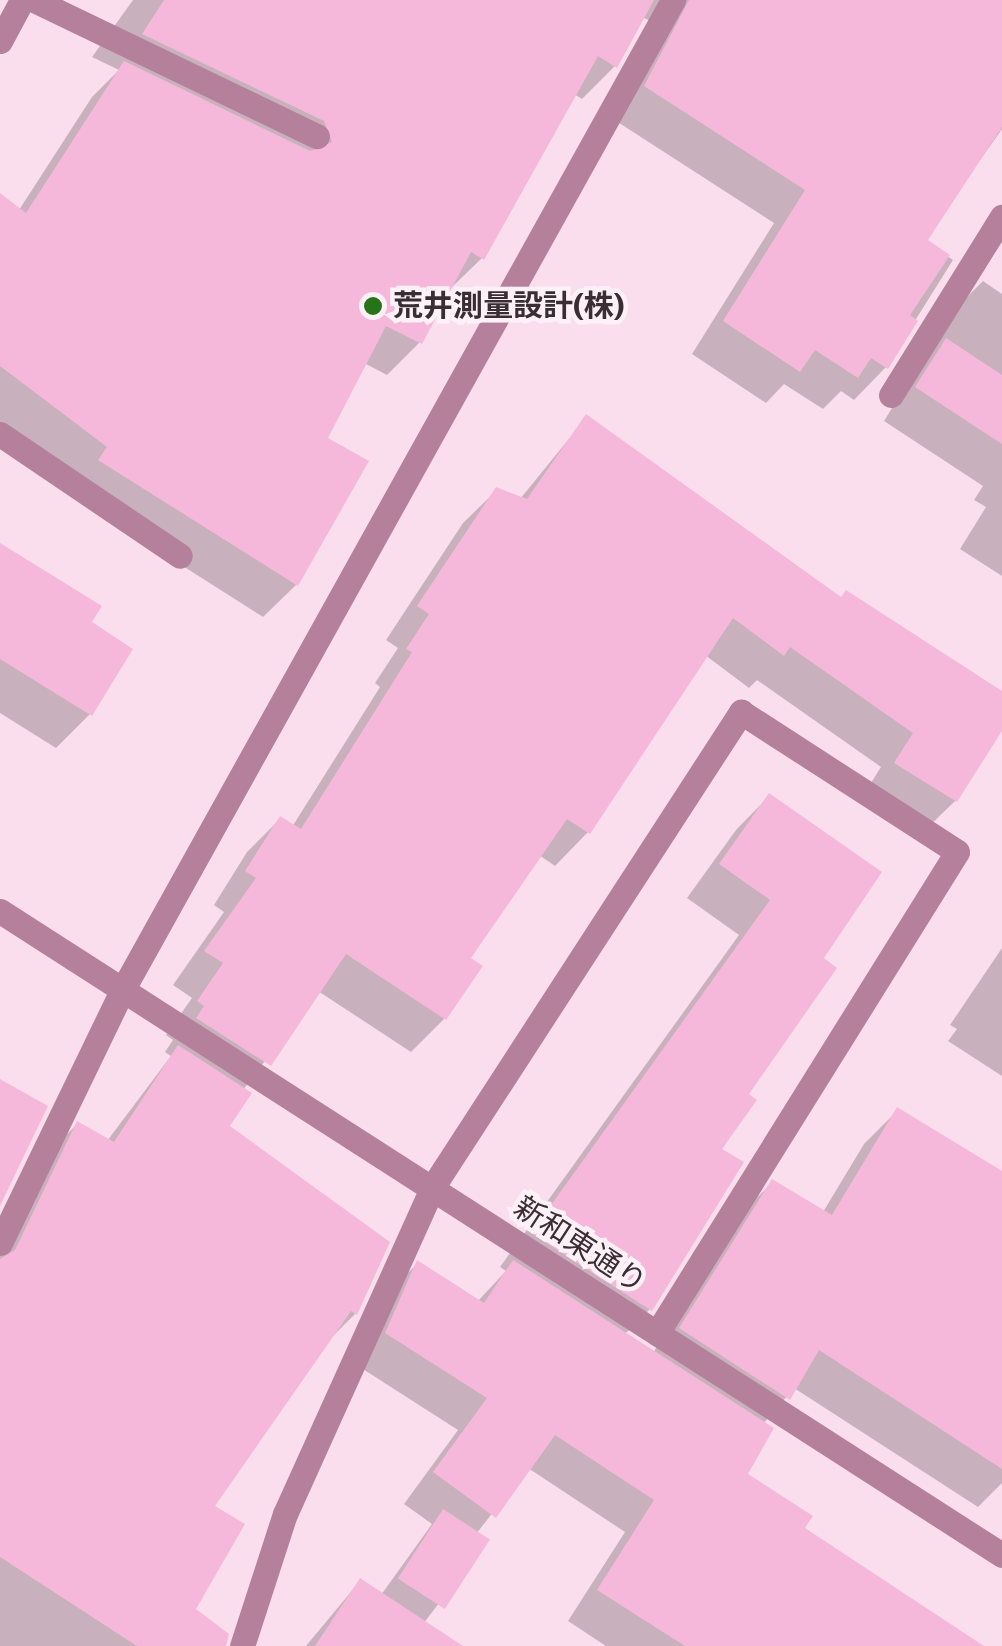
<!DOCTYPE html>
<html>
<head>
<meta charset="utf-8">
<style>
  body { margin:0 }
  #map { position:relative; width:1002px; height:1646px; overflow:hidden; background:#fbdeed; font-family:"Roboto Serif","Noto Sans JP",serif }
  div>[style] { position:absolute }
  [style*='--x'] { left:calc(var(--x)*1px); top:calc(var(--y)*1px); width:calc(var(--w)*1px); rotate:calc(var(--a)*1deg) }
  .shadow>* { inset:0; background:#0003 }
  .building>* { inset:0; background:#f6b8da; transform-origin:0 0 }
  .minor>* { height:25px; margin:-12.5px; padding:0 12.5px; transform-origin:12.5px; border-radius:12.5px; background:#b4809c }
  .dots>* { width:28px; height:28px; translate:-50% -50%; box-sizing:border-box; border:5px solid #fdf1f7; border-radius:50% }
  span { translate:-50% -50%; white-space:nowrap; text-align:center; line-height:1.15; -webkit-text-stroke:9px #fdf1f7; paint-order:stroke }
  .poi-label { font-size:30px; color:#392e34; font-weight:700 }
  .left { translate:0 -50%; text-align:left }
  .street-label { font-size:30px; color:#392e34 }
</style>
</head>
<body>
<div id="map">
  <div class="shadow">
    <i style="clip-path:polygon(133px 0,1002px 0,1002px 129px,924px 240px,953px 260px,886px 367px,854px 400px,841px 391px,823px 409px,784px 384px,766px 403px,692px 354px,774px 223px,613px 119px,655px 23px,642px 17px,615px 66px,582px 99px,574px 94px,482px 258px,449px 290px,420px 342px,387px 375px,364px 363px,325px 438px,366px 462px,296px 585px,263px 617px,68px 493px,0 423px,0 196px,19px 210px,92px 97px,119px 70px,92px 57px)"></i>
    <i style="clip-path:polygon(983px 281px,1002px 294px,1002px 576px,960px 549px,986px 507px,974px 500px,983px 486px,884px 421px,950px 314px)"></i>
    <i style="clip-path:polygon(586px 418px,840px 599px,1002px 694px,1002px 726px,955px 801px,921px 834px,862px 797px,881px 767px,757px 680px,749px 688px,705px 655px,588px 832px,555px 866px,539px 855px,467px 959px,479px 967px,444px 1019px,411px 1052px,318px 991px,243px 1090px,226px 1127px,387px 1243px,355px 1314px,328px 1341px,212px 1507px,189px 1646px,0 1646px,0 1252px,47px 1155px,77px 1124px,107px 1141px,171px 1056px,165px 1052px,173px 1040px,166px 1035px,192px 998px,173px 985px,224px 912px,214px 905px,247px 852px,280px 819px,292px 827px,380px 687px,375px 683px,398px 648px,386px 640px,463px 523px,497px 490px,520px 499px)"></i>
    <i style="clip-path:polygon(0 546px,88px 623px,90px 714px,56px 748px,0 713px)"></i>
    <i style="clip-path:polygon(769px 796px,820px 959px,718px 1149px,650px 1309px,624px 1335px,653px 1353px,739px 1215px,773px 1182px,823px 1212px,864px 1144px,898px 1110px,1002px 1174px,1002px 1483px,978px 1507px,794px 1388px,763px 1424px,744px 1475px,915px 1646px,606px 1646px,568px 1621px,625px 1532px,528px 1468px,476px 1534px,487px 1541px,406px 1646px,306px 1646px,360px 1581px,381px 1595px,432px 1524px,404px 1504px,458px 1430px,355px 1364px,387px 1294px,418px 1263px,477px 1302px,506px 1271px,500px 1267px,739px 935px,687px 898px,736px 830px)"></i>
    <i style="clip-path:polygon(1002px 948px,1002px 1076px,948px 1041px,957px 1029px,950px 1025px)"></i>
  </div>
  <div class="building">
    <i style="clip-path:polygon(164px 0,654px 0,617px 68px,598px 56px,484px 260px,471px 252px,422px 344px,386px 326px,328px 438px,369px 461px,298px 586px,98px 460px,107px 447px,0 366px,0 193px,26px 213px,124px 61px,310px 151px,332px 142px,324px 121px,142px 34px)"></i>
    <i style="clip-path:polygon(689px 0,1002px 0,1002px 127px,928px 240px,950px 255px,910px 315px,918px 321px,888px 369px,871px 358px,858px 378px,815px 350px,800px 372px,723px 321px,805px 190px,644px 86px)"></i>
    <i style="clip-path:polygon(946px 338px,1002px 375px,1002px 444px,915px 387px)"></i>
    <i style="clip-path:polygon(586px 414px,841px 597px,846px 590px,1002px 691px,1002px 731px,957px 802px,894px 763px,913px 733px,790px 647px,784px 656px,733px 618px,590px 834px,567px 819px,471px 958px,483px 966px,446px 1020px,346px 954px,271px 1066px,196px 1018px,204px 1006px,197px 1001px,223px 963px,204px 951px,256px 878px,245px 871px,280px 816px,301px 829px,412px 652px,406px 649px,429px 614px,417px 606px,496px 487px,527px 499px)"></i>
    <i style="clip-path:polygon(0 543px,102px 606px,92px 622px,133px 649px,92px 716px,0 659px)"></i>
    <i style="clip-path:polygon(769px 793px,882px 872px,824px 958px,837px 968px,749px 1094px,757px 1100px,722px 1149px,744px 1162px,652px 1311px,531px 1233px,770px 900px,719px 864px)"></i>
    <i style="clip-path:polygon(178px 1045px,252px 1093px,230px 1126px,390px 1242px,357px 1315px,351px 1311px,215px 1506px,245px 1524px,196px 1609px,229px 1634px,226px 1646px,137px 1646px,0 1557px,0 1259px,15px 1250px,77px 1121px,114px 1142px)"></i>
    <i style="clip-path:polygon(0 1079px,48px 1106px,0 1206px)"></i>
    <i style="clip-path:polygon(897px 1107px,1002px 1171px,1002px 1469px,819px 1350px,790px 1400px,679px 1328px,772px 1179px,832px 1215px)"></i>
    <i style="clip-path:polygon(417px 1260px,484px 1303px,513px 1260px,774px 1428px,748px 1474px,813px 1516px,805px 1528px,984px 1646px,685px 1646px,597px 1590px,654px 1500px,555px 1435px,496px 1518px,433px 1472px,487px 1398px,385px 1333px)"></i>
    <i style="left:443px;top:1509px;width:56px;height:83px;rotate:33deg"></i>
    <i style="clip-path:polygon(360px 1578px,463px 1646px,315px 1646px)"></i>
  </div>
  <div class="minor">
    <i style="--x:34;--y:0;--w:314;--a:25.7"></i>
    <i style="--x:0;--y:41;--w:47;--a:-61.8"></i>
    <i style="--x:891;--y:395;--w:210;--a:-58.1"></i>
    <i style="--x:0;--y:434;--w:217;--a:34.1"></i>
    <i style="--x:0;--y:911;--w:1191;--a:32.73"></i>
    <i style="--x:0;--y:1243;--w:282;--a:-64.2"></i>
    <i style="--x:123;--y:989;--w:1132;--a:-60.92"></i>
    <i style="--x:242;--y:1646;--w:139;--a:-72"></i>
    <i style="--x:285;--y:1514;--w:358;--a:-65.7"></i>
    <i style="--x:432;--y:1188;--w:568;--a:-57.01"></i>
    <i style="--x:741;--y:712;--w:257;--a:32.9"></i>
    <i style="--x:957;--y:852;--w:567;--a:121.95"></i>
  </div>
  <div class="dots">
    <i style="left:373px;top:306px;background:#267319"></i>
  </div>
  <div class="poi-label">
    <span class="left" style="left:393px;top:306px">荒井測量設計(株)</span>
  </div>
  <div class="street-label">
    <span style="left:580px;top:1245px;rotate:33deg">新和東通り</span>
  </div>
</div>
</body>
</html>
